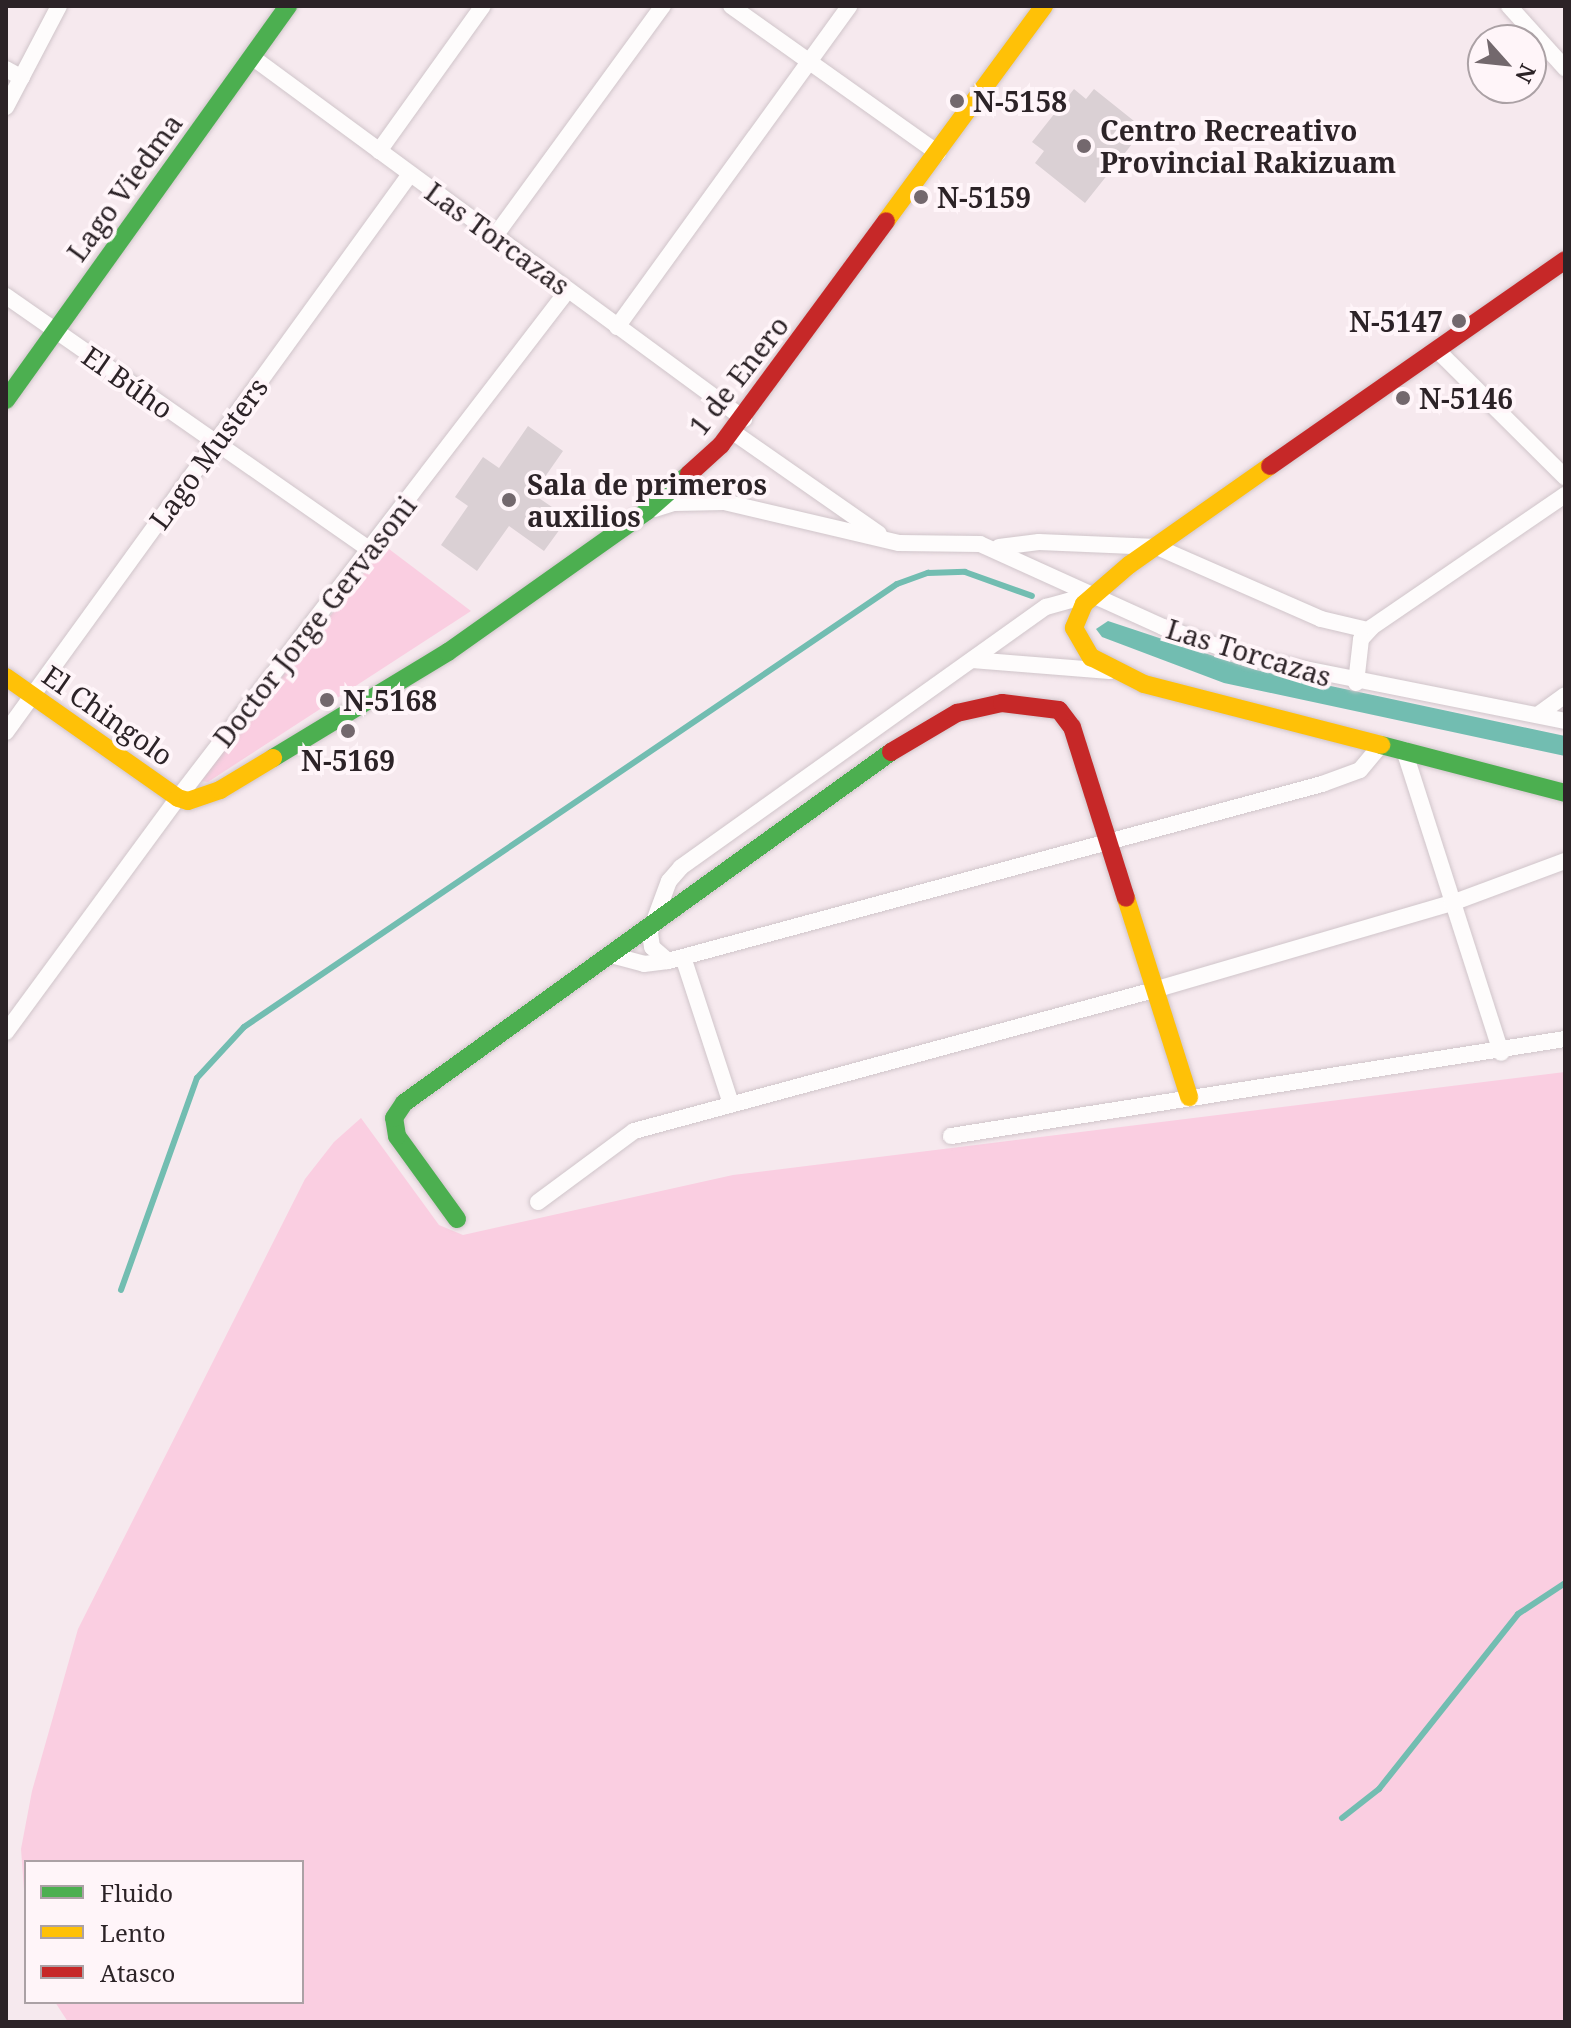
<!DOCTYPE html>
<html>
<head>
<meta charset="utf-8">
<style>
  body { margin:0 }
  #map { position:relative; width:1571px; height:2028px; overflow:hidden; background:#f6e9ee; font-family:"Noto Serif",serif }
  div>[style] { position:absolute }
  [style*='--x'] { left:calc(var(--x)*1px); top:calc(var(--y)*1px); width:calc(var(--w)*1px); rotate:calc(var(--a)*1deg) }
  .green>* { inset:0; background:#facee1 }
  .water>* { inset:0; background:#72bdb1 }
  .stream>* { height:6px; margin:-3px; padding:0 3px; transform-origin:3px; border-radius:3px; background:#72bdb1 }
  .building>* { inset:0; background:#dad0d4 }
  .roads { filter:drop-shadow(0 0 2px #d0c5ca) drop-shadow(0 0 2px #d0c5ca) }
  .street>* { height:16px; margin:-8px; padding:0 8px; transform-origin:8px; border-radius:8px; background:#fefcfc }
  .fast>* { height:18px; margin:-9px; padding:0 9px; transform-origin:9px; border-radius:9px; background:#4caf50 }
  .slow>* { height:18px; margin:-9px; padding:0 9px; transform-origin:9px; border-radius:9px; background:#ffc107 }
  .jam>* { height:18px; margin:-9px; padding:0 9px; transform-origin:9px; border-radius:9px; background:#c62828 }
  .dots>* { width:22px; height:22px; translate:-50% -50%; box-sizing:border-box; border:4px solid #fff5f9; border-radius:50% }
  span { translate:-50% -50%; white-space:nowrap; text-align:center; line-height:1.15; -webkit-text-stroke:8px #fff5f9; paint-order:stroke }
  .poi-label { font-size:28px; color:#2c2327; font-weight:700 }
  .left { translate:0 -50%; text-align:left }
  .right { translate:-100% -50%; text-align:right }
  .street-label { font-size:28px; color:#2c2327 }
  .frame { position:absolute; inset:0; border:8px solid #2c2327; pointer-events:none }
  .legend { position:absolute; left:24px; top:1860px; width:280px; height:144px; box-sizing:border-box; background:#fff5f9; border:2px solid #aba1a5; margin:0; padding:10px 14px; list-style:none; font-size:24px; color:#2c2327 }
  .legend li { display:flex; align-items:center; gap:16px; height:40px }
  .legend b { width:40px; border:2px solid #aba1a5 }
  .north { position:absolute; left:1467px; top:24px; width:80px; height:80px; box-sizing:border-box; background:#fff5f9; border:2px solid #aba1a5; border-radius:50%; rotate:117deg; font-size:22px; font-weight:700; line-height:32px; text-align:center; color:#2c2327 }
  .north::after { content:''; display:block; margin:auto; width:28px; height:36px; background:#73686d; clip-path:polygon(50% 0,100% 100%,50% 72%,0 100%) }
</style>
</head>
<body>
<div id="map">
  <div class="green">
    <i style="clip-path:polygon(385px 546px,471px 611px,208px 782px,200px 781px)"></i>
    <i style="clip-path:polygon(1565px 1072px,1565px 2022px,68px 2022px,55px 2002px,302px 2002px,302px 1862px,26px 1862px,26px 1918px,21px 1849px,32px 1791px,78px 1629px,305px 1179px,334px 1142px,361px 1118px,439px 1225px,463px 1235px,733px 1175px)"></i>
  </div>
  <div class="water">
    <i style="clip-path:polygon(1108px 621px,1256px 670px,1565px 736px,1565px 756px,1224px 683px,1102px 637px,1096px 629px)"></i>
  </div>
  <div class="stream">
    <i style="--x:121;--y:1290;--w:225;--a:-70.3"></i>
    <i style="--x:197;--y:1078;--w:69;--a:-47.3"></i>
    <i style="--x:244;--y:1027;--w:789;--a:-34.15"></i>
    <i style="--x:897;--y:584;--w:33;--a:-20"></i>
    <i style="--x:928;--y:573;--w:37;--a:-2"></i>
    <i style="--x:965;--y:572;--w:71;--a:19.7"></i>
    <i style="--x:1342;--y:1818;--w:47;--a:-38.1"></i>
    <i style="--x:1379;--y:1789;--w:223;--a:-51.5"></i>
    <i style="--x:1518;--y:1614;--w:56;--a:-33.4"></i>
  </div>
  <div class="building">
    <i style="clip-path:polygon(1074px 89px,1086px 99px,1094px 89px,1144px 129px,1085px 203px,1035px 163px,1044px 151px,1032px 142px)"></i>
    <i style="clip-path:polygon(528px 426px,563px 451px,533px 494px,568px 518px,544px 551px,509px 526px,477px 571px,441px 545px,468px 506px,455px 497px,483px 457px,499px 468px)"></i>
  </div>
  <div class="roads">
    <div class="street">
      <i style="--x:731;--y:6;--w:254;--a:35.4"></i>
      <i style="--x:1509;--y:6;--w:84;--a:47.9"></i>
      <i style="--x:252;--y:57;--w:611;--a:36.34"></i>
      <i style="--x:6;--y:69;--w:18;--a:29"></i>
      <i style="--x:6;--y:107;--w:114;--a:-62.3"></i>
      <i style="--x:379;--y:151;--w:178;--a:-54.4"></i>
      <i style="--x:495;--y:236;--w:285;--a:-53.9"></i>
      <i style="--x:6;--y:296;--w:442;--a:34.9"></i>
      <i style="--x:617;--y:327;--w:396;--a:-54.1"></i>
      <i style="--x:1438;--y:351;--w:179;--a:44.8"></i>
      <i style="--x:733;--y:432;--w:178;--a:34.9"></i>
      <i style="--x:655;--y:509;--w:20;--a:-18"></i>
      <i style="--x:674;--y:503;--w:50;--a:-1.1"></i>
      <i style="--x:724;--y:502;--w:180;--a:13.2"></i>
      <i style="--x:899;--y:543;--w:81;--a:0.7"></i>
      <i style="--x:980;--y:544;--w:201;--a:24.4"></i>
      <i style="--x:1163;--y:627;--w:92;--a:19.6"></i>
      <i style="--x:1250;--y:658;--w:321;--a:11.3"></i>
      <i style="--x:999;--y:547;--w:40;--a:-7.1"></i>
      <i style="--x:1039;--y:542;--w:118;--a:2.4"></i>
      <i style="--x:1157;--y:547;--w:179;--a:23.7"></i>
      <i style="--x:1321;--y:619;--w:48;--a:13.2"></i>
      <i style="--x:972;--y:660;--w:138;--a:4.6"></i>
      <i style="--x:1356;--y:683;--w:44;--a:-83.5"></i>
      <i style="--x:1361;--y:639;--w:16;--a:-47"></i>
      <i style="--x:1372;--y:627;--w:234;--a:-34.4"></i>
      <i style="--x:1539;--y:714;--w:32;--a:-36"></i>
      <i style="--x:6;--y:732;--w:689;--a:-54.09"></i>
      <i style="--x:1404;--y:750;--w:318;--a:72.2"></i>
      <i style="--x:611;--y:955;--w:34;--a:15"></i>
      <i style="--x:644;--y:964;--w:24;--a:-7"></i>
      <i style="--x:668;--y:961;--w:678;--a:-15.14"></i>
      <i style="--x:1322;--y:784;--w:40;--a:-20.2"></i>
      <i style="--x:1360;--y:770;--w:34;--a:-50"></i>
      <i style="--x:683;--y:957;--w:155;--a:71.9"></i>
      <i style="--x:668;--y:961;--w:21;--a:-139"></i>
      <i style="--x:652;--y:947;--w:15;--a:-98"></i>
      <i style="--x:650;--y:932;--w:54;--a:-69.6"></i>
      <i style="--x:669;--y:881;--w:18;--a:-49"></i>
      <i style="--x:681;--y:867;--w:448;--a:-35.5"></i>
      <i style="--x:1046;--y:607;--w:49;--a:-15.5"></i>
      <i style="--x:6;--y:1032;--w:290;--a:-53.7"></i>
      <i style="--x:178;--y:798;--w:640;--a:-52.49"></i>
      <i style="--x:951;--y:1136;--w:622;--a:-8.98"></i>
      <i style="--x:538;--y:1202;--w:119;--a:-36.5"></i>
      <i style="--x:634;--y:1131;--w:539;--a:-15.17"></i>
      <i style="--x:1154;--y:990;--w:310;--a:-16.3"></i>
      <i style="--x:1452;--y:903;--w:121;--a:-20.4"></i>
    </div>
    <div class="fast">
      <i style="--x:6;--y:400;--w:485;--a:-54.4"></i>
      <i style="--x:1381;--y:745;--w:190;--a:14.6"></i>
      <i style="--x:273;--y:758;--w:205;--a:-31.2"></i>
      <i style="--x:448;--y:652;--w:244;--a:-35.3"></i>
      <i style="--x:647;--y:511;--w:56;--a:-41.4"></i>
      <i style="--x:457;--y:1219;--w:102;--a:-125.9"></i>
      <i style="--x:397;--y:1136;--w:18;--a:-99"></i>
      <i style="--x:394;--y:1118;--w:18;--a:-56"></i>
      <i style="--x:404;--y:1103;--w:600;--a:-35.78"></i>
    </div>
    <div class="slow">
      <i style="--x:886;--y:221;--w:267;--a:-53.7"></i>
      <i style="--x:1270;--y:466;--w:172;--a:144.9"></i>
      <i style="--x:1129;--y:565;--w:60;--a:139.1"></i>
      <i style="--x:1084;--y:604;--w:26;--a:113"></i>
      <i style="--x:1074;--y:628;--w:34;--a:60"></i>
      <i style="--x:1091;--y:657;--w:59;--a:27"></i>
      <i style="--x:1144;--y:684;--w:245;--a:14.4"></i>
      <i style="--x:6;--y:677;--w:210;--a:35.1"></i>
      <i style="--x:178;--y:798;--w:10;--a:17"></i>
      <i style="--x:188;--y:801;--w:34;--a:-19"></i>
      <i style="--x:220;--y:790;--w:62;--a:-31.1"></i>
      <i style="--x:1126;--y:898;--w:209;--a:72.4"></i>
    </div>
    <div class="jam">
      <i style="--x:1270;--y:466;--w:360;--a:-34.9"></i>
      <i style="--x:689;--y:474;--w:43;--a:-42.2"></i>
      <i style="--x:721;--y:445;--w:278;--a:-53.6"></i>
      <i style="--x:891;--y:752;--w:77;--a:-30.6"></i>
      <i style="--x:957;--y:713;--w:46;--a:-12.5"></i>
      <i style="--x:1002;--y:703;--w:57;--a:7"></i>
      <i style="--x:1059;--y:710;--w:21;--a:53"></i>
      <i style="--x:1072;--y:727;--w:179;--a:72.5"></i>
    </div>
  </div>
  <div class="dots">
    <i style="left:957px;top:101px;background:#73686d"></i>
    <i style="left:1084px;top:146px;background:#73686d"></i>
    <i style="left:921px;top:197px;background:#73686d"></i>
    <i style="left:1459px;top:321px;background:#73686d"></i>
    <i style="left:1403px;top:398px;background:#73686d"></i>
    <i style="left:509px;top:500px;background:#73686d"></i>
    <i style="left:327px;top:700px;background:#73686d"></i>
    <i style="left:348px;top:731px;background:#73686d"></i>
  </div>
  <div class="poi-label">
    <span class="left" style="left:973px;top:101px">N-5158</span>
    <span class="left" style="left:1100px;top:146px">Centro Recreativo<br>Provincial Rakizuam</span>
    <span class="left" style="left:937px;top:197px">N-5159</span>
    <span class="right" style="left:1443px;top:321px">N-5147</span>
    <span class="left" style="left:1419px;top:398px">N-5146</span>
    <span class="left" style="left:527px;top:500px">Sala de primeros<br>auxilios</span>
    <span class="left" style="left:343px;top:700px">N-5168</span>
    <span style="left:348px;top:760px">N-5169</span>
  </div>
  <div class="street-label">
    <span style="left:124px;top:187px;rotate:-54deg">Lago Viedma</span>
    <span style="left:498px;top:238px;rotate:36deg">Las Torcazas</span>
    <span style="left:738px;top:375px;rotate:-52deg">1 de Enero</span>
    <span style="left:128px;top:382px;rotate:35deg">El Búho</span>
    <span style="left:208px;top:453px;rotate:-54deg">Lago Musters</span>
    <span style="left:314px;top:621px;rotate:-52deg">Doctor Jorge Gervasoni</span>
    <span style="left:1249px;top:652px;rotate:17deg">Las Torcazas</span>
    <span style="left:108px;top:715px;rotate:35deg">El Chingolo</span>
  </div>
  <div class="frame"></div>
  <ul class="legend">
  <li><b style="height:10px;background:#4caf50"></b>Fluido</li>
  <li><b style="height:10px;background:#ffc107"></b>Lento</li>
  <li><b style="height:10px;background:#c62828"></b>Atasco</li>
  </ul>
  <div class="north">N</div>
</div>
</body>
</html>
